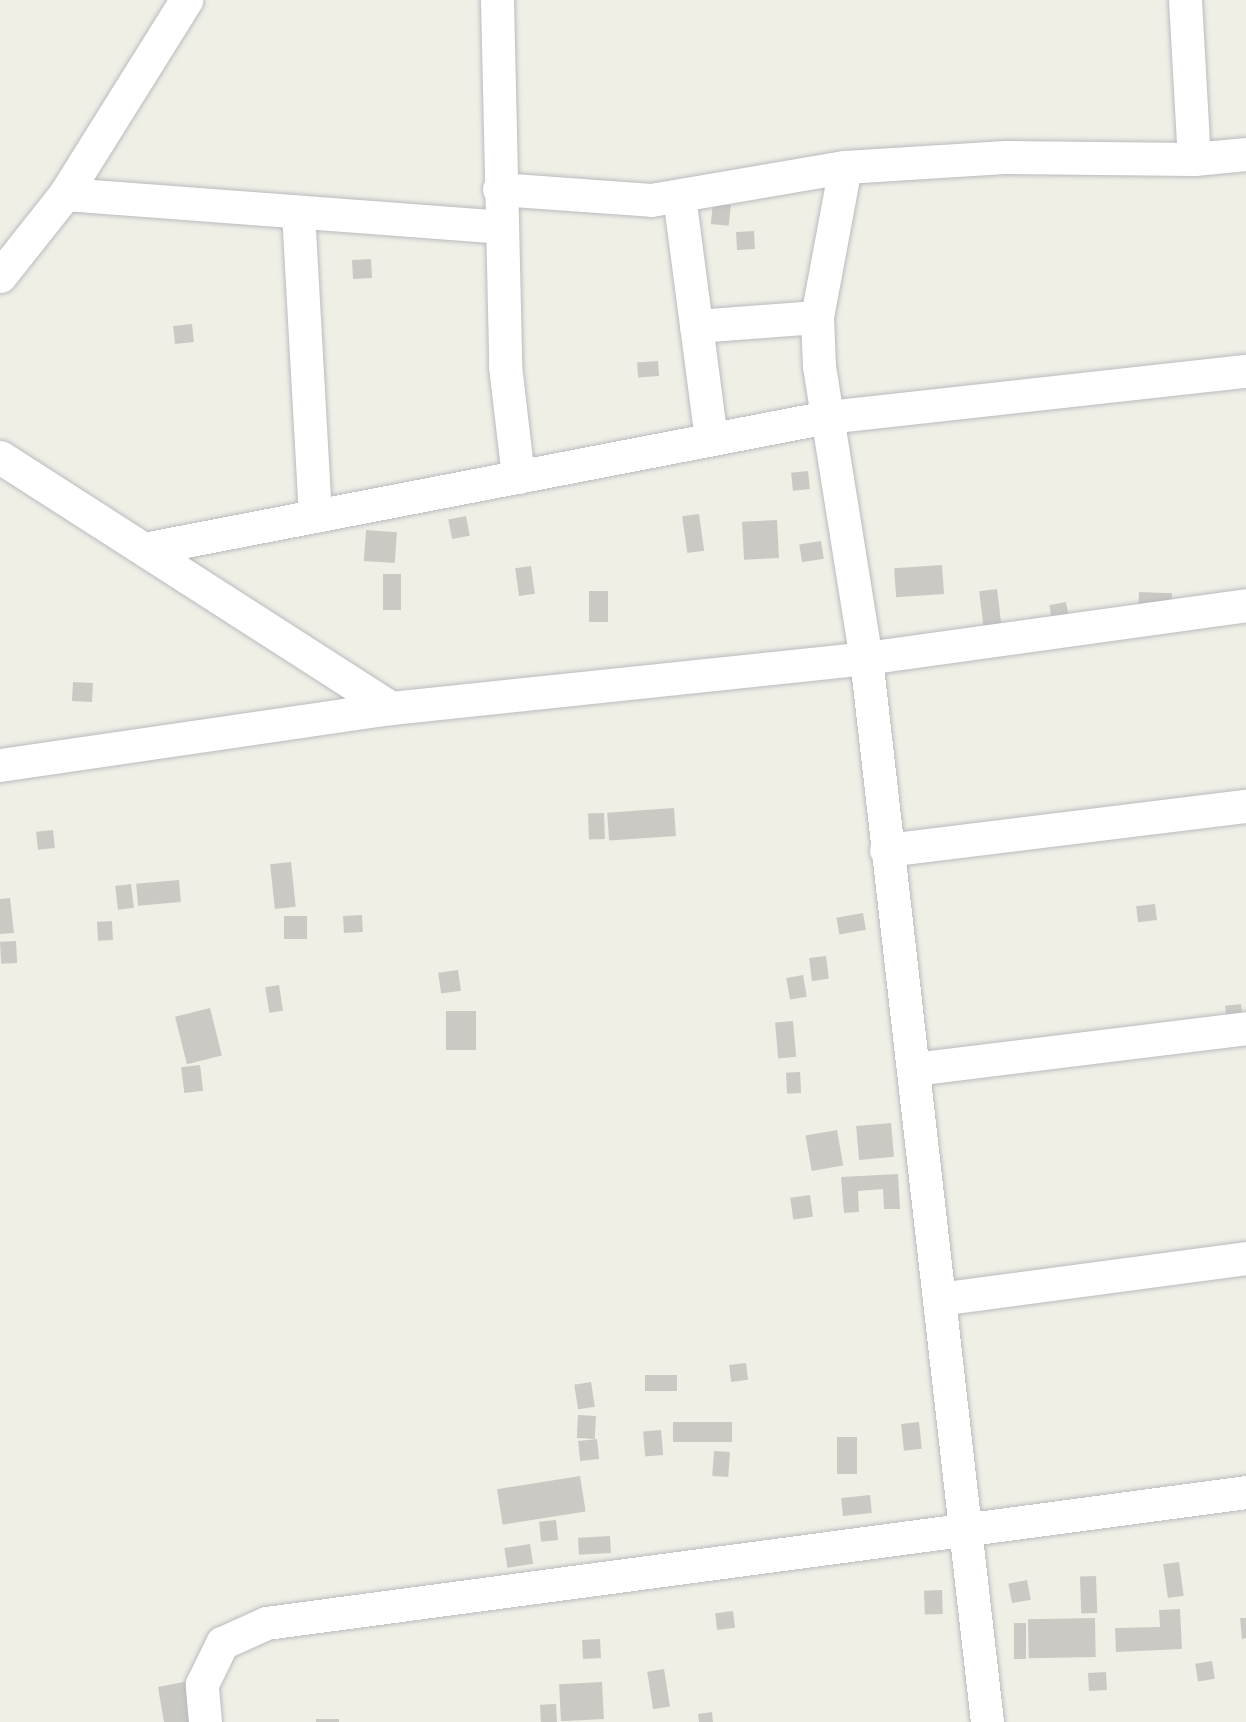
<!DOCTYPE html>
<html>
<head>
<meta charset="utf-8">
<style>
  body { margin:0 }
  #map { position:relative; width:1246px; height:1722px; overflow:hidden; background:#efefe6; font-family:"PT Sans Narrow",sans-serif }
  div>[style] { position:absolute }
  [style*='--x'] { left:calc(var(--x)*1px); top:calc(var(--y)*1px); width:calc(var(--w)*1px); rotate:calc(var(--a)*1deg) }
  .building>* { inset:0; background:#cbc9c4; transform-origin:0 0 }
  .roads { filter:drop-shadow(0 0 2px #b9babf) drop-shadow(0 0 2px #b9babf) }
  .minor>* { height:33px; margin:-16.5px; padding:0 16.5px; transform-origin:16.5px; border-radius:16.5px; background:#fff }
  span { translate:-50% -50%; white-space:nowrap; text-align:center; line-height:1.15; -webkit-text-stroke:6px #fff; paint-order:stroke }
</style>
</head>
<body>
<div id="map">
  <div class="building">
    <i style="left:713px;top:203px;width:18px;height:21px;rotate:6deg"></i>
    <i style="left:754px;top:231px;width:18px;height:18px;rotate:87deg"></i>
    <i style="left:371px;top:259px;width:19px;height:19px;rotate:87deg"></i>
    <i style="left:192px;top:324px;width:18px;height:19px;rotate:84deg"></i>
    <i style="left:658px;top:361px;width:15px;height:21px;rotate:86deg"></i>
    <i style="left:808px;top:471px;width:18px;height:17px;rotate:84deg"></i>
    <i style="left:699px;top:514px;width:37px;height:17px;rotate:82deg"></i>
    <i style="left:466px;top:516px;width:20px;height:18px;rotate:79deg"></i>
    <i style="left:777px;top:520px;width:38px;height:35px;rotate:87deg"></i>
    <i style="left:366px;top:530px;width:31px;height:31px;rotate:4deg"></i>
    <i style="left:821px;top:541px;width:18px;height:22px;rotate:81deg"></i>
    <i style="left:942px;top:565px;width:29px;height:48px;rotate:86deg"></i>
    <i style="left:531px;top:566px;width:28px;height:16px;rotate:82deg"></i>
    <i style="left:383px;top:574px;width:18px;height:36px"></i>
    <i style="left:997px;top:589px;width:41px;height:18px;rotate:83deg"></i>
    <i style="left:589px;top:591px;width:19px;height:31px"></i>
    <i style="left:1139px;top:592px;width:33px;height:18px;rotate:2deg"></i>
    <i style="left:1066px;top:602px;width:31px;height:17px;rotate:79deg"></i>
    <i style="left:73px;top:682px;width:20px;height:19px;rotate:3deg"></i>
    <i style="left:674px;top:808px;width:28px;height:67px;rotate:86deg"></i>
    <i style="left:604px;top:813px;width:26px;height:16px;rotate:88deg"></i>
    <i style="left:53px;top:830px;width:18px;height:17px;rotate:84deg"></i>
    <i style="left:291px;top:862px;width:45px;height:21px;rotate:84deg"></i>
    <i style="left:179px;top:880px;width:22px;height:43px;rotate:85deg"></i>
    <i style="left:131px;top:884px;width:24px;height:16px;rotate:83deg"></i>
    <i style="clip-path:polygon(10px 898px,14px 933px,0 934px,0 899px)"></i>
    <i style="left:1155px;top:904px;width:16px;height:19px;rotate:83deg"></i>
    <i style="left:863px;top:913px;width:17px;height:27px;rotate:80deg"></i>
    <i style="left:362px;top:915px;width:17px;height:19px;rotate:87deg"></i>
    <i style="left:284px;top:916px;width:23px;height:23px"></i>
    <i style="left:112px;top:921px;width:19px;height:15px;rotate:87deg"></i>
    <i style="left:16px;top:941px;width:22px;height:16px;rotate:87deg"></i>
    <i style="left:826px;top:956px;width:23px;height:17px;rotate:83deg"></i>
    <i style="left:458px;top:970px;width:21px;height:20px;rotate:82deg"></i>
    <i style="left:803px;top:975px;width:22px;height:17px;rotate:80deg"></i>
    <i style="left:279px;top:985px;width:26px;height:14px;rotate:81deg"></i>
    <i style="left:1241px;top:1004px;width:19px;height:16px;rotate:84deg"></i>
    <i style="left:210px;top:1008px;width:49px;height:36px;rotate:76deg"></i>
    <i style="left:446px;top:1011px;width:30px;height:39px"></i>
    <i style="left:793px;top:1021px;width:36px;height:18px;rotate:85deg"></i>
    <i style="left:200px;top:1065px;width:26px;height:19px;rotate:83deg"></i>
    <i style="left:800px;top:1072px;width:21px;height:14px;rotate:87deg"></i>
    <i style="left:891px;top:1123px;width:34px;height:35px;rotate:85deg"></i>
    <i style="left:837px;top:1130px;width:36px;height:32px;rotate:80deg"></i>
    <i style="clip-path:polygon(898px 1174px,900px 1209px,884px 1209px,883px 1189px,858px 1191px,859px 1212px,844px 1213px,841px 1177px)"></i>
    <i style="left:810px;top:1195px;width:22px;height:20px;rotate:82deg"></i>
    <i style="left:746px;top:1363px;width:17px;height:17px;rotate:83deg"></i>
    <i style="left:645px;top:1375px;width:32px;height:16px"></i>
    <i style="left:591px;top:1382px;width:25px;height:17px;rotate:81deg"></i>
    <i style="left:578px;top:1415px;width:18px;height:23px;rotate:3deg"></i>
    <i style="left:732px;top:1422px;width:20px;height:59px;rotate:90deg"></i>
    <i style="left:919px;top:1422px;width:27px;height:18px;rotate:84deg"></i>
    <i style="left:661px;top:1430px;width:25px;height:18px;rotate:85deg"></i>
    <i style="left:837px;top:1437px;width:20px;height:37px"></i>
    <i style="left:597px;top:1439px;width:20px;height:19px;rotate:84deg"></i>
    <i style="left:714px;top:1451px;width:16px;height:25px;rotate:4deg"></i>
    <i style="left:580px;top:1476px;width:36px;height:84px;rotate:81deg"></i>
    <i style="left:870px;top:1495px;width:18px;height:29px;rotate:84deg"></i>
    <i style="left:556px;top:1520px;width:20px;height:17px;rotate:84deg"></i>
    <i style="left:610px;top:1536px;width:17px;height:32px;rotate:87deg"></i>
    <i style="left:530px;top:1544px;width:20px;height:26px;rotate:81deg"></i>
    <i style="left:1179px;top:1562px;width:34px;height:16px;rotate:82deg"></i>
    <i style="left:1096px;top:1576px;width:37px;height:16px;rotate:88deg"></i>
    <i style="left:1027px;top:1580px;width:20px;height:19px;rotate:79deg"></i>
    <i style="left:942px;top:1590px;width:24px;height:18px;rotate:88deg"></i>
    <i style="clip-path:polygon(1180px 1609px,1182px 1649px,1116px 1652px,1115px 1628px,1160px 1627px,1159px 1610px)"></i>
    <i style="left:733px;top:1611px;width:17px;height:18px;rotate:83deg"></i>
    <i style="left:1095px;top:1618px;width:39px;height:67px;rotate:89deg"></i>
    <i style="clip-path:polygon(1240px 1618px,1246px 1618px,1246px 1638px,1242px 1639px)"></i>
    <i style="left:1014px;top:1623px;width:12px;height:36px"></i>
    <i style="left:600px;top:1639px;width:19px;height:18px;rotate:87deg"></i>
    <i style="left:1212px;top:1661px;width:18px;height:17px;rotate:81deg"></i>
    <i style="left:664px;top:1669px;width:38px;height:17px;rotate:81deg"></i>
    <i style="left:1106px;top:1672px;width:18px;height:18px;rotate:87deg"></i>
    <i style="clip-path:polygon(194px 1680px,202px 1722px,164px 1722px,158px 1687px)"></i>
    <i style="left:602px;top:1682px;width:37px;height:43px;rotate:87deg"></i>
    <i style="left:556px;top:1704px;width:18px;height:16px;rotate:87deg"></i>
    <i style="clip-path:polygon(712px 1712px,713px 1722px,699px 1722px,698px 1714px)"></i>
    <i style="left:316px;top:1719px;width:23px;height:3px"></i>
  </div>
  <div class="roads">
    <div class="minor">
      <i style="--x:497;--y:0;--w:366;--a:88.7"></i>
      <i style="--x:505;--y:366;--w:112;--a:83.3"></i>
      <i style="--x:1185;--y:0;--w:159;--a:86.8"></i>
      <i style="--x:845;--y:167;--w:153;--a:100.6"></i>
      <i style="--x:817;--y:317;--w:49;--a:87.7"></i>
      <i style="--x:819;--y:366;--w:296;--a:80.9"></i>
      <i style="--x:866;--y:658;--w:1071;--a:83.51"></i>
      <i style="--x:499;--y:189;--w:152;--a:4.1"></i>
      <i style="--x:651;--y:200;--w:197;--a:-9.7"></i>
      <i style="--x:845;--y:167;--w:161;--a:-3.6"></i>
      <i style="--x:1006;--y:157;--w:188;--a:0.6"></i>
      <i style="--x:1194;--y:159;--w:52;--a:-5.5"></i>
      <i style="--x:65;--y:194;--w:437;--a:4.3"></i>
      <i style="--x:679;--y:196;--w:245;--a:82.5"></i>
      <i style="--x:298;--y:212;--w:304;--a:86.8"></i>
      <i style="--x:0;--y:276;--w:105;--a:-51.6"></i>
      <i style="--x:65;--y:194;--w:229;--a:-58"></i>
      <i style="--x:696;--y:326;--w:121;--a:-4.3"></i>
      <i style="--x:0;--y:457;--w:465;--a:32.7"></i>
      <i style="--x:144;--y:549;--w:696;--a:-10.94"></i>
      <i style="--x:827;--y:417;--w:422;--a:-6.3"></i>
      <i style="--x:0;--y:765;--w:395;--a:-8.3"></i>
      <i style="--x:391;--y:708;--w:478;--a:-6"></i>
      <i style="--x:866;--y:658;--w:384;--a:-7.9"></i>
      <i style="--x:886;--y:850;--w:363;--a:-7"></i>
      <i style="--x:913;--y:1069;--w:336;--a:-7"></i>
      <i style="--x:939;--y:1299;--w:310;--a:-7.6"></i>
      <i style="--x:205;--y:1722;--w:38;--a:-95"></i>
      <i style="--x:202;--y:1684;--w:46;--a:-64"></i>
      <i style="--x:222;--y:1643;--w:48;--a:-24.4"></i>
      <i style="--x:266;--y:1623;--w:989;--a:-7.61"></i>
    </div>
  </div>
</div>
</body>
</html>
